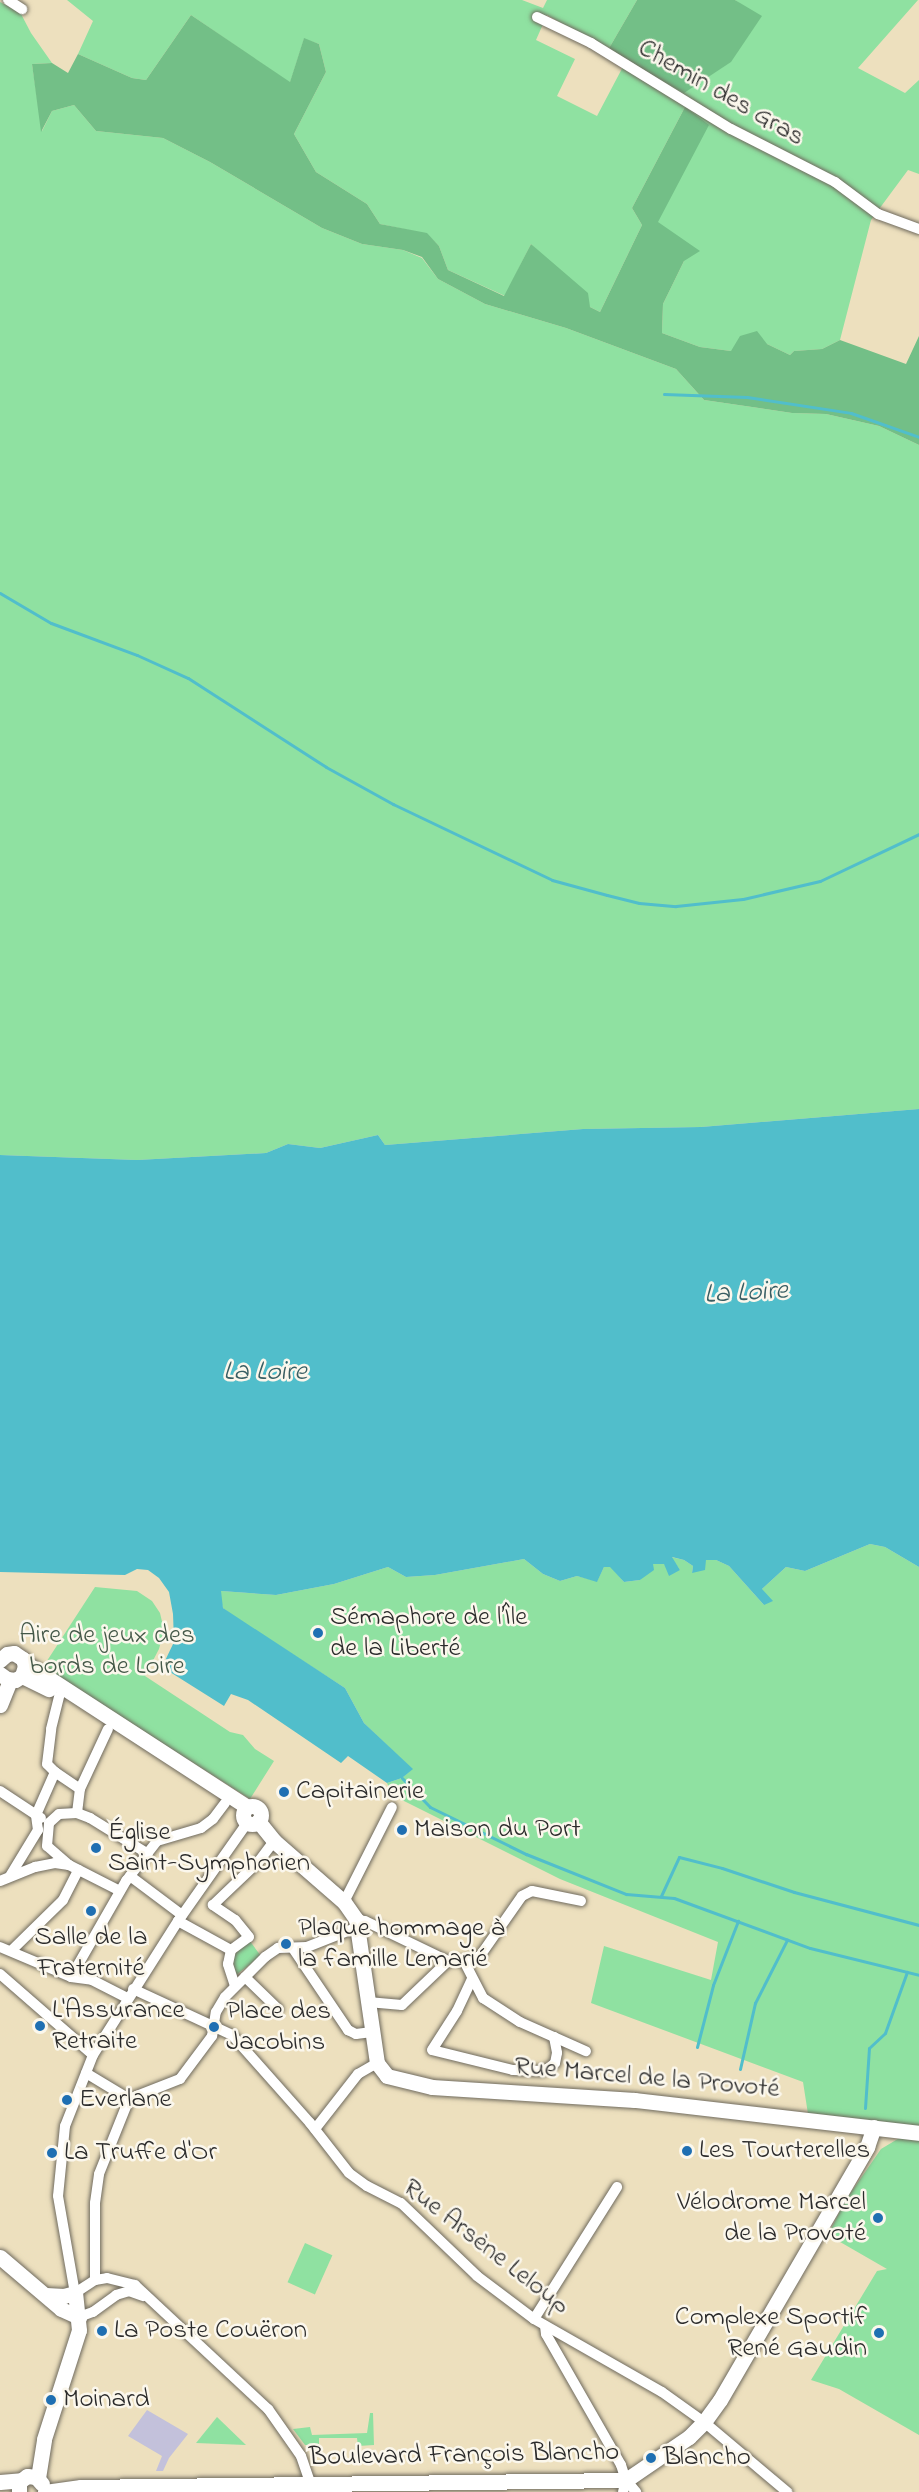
<!DOCTYPE html>
<html>
<head>
<meta charset="utf-8">
<style>
  body { margin:0 }
  #map { position:relative; width:919px; height:2492px; overflow:hidden; background:#ede0be; font-family:"Indie Flower",sans-serif }
  div>[style] { position:absolute }
  [style*='--x'] { left:calc(var(--x)*1px); top:calc(var(--y)*1px); width:calc(var(--w)*1px); rotate:calc(var(--a)*1deg) }
  .industrial>* { inset:0; background:#c3c1db }
  .green>* { inset:0; background:#8fe1a1; transform-origin:0 0 }
  .forest>* { inset:0; background:#73bf87 }
  .water>* { inset:0; background:#51becb }
  .stream>* { height:3px; margin:-1.5px; padding:0 1.5px; transform-origin:1.5px; border-radius:1.5px; background:#51becb }
  .roads { filter:drop-shadow(0 0 2px #6f6a5e) drop-shadow(0 0 2px #6f6a5e) }
  .street>* { height:10px; margin:-5px; padding:0 5px; transform-origin:5px; border-radius:5px; background:#fff }
  .secondary>* { height:15px; margin:-7.5px; padding:0 7.5px; transform-origin:7.5px; border-radius:7.5px; background:#fff }
  .secondary>.ring { margin:-7.5px; padding:0; box-sizing:content-box; background:none; border:15px solid #fff; border-radius:50% }
  .dots>* { width:16px; height:16px; translate:-50% -50%; box-sizing:border-box; border:3px solid #fbf7ec; border-radius:50% }
  span { translate:-50% -50%; white-space:nowrap; text-align:center; line-height:1.15; -webkit-text-stroke:5px #fbf7ec; paint-order:stroke }
  .street-label { font-size:27px; color:#2b2b2b }
  .poi-label { font-size:27px; color:#2b2b2b }
  .left { translate:0 -50%; text-align:left }
  .right { translate:-100% -50%; text-align:right }
  .park-label { font-size:27px; color:#445848 }
  .water-label { font-size:28px; color:#385e63; font-style:italic }
</style>
</head>
<body>
<div id="map">
  <div class="industrial">
    <i style="clip-path:polygon(147px 2410px,188px 2434px,169px 2458px,163px 2471px,156px 2471px,162px 2456px,128px 2436px)"></i>
  </div>
  <div class="green">
    <i style="clip-path:polygon(67px 0,522px 0,543px 8px,547px 0,637px 0,608px 50px,547px 15px,536px 40px,575px 59px,557px 96px,597px 116px,626px 61px,743px 6px,735px 0,918px 0,858px 68px,905px 93px,919px 80px,919px 174px,908px 170px,871px 220px,840px 340px,822px 349px,794px 351px,790px 355px,767px 344px,731px 351px,700px 347px,662px 333px,663px 304px,684px 261px,657px 222px,668px 198px,685px 107px,632px 208px,642px 225px,600px 312px,590px 307px,531px 244px,505px 296px,448px 270px,439px 246px,427px 234px,380px 224px,367px 204px,316px 172px,294px 134px,326px 72px,319px 44px,304px 39px,290px 83px,191px 15px,146px 80px,132px 78px,78px 54px,93px 21px)"></i>
    <i style="clip-path:polygon(0 2px,20px 12px,31px 33px,52px 63px,32px 64px,42px 131px,52px 111px,74px 105px,96px 131px,163px 138px,210px 162px,322px 228px,362px 244px,403px 250px,422px 258px,438px 279px,485px 304px,566px 328px,676px 369px,704px 400px,792px 413px,826px 414px,879px 426px,919px 445px,919px 1109px,701px 1127px,583px 1129px,385px 1145px,378px 1135px,320px 1148px,288px 1144px,266px 1153px,137px 1160px,0 1155px)"></i>
    <i style="clip-path:polygon(870px 1544px,885px 1547px,919px 1567px,919px 2128px,808px 2114px,803px 2082px,591px 2003px,604px 1946px,711px 1980px,718px 1942px,560px 1879px,392px 1795px,387px 1783px,402px 1778px,412px 1769px,364px 1723px,345px 1688px,233px 1616px,223px 1608px,221px 1601px,221px 1591px,276px 1595px,334px 1584px,388px 1567px,406px 1577px,435px 1575px,524px 1559px,543px 1574px,560px 1581px,577px 1576px,597px 1581px,604px 1567px,611px 1567px,624px 1582px,640px 1580px,652px 1564px,664px 1564px,680px 1570px,671px 1557px,684px 1560px,693px 1566px,692px 1573px,706px 1560px,716px 1560px,729px 1566px,764px 1605px,762px 1589px,786px 1567px,805px 1571px)"></i>
    <i style="clip-path:polygon(95px 1587px,137px 1591px,152px 1601px,160px 1613px,164px 1630px,159px 1649px,145px 1676px,230px 1732px,243px 1735px,255px 1749px,274px 1761px,250px 1799px,43px 1667px)"></i>
    <i style="clip-path:polygon(249px 1940px,261px 1956px,236px 1975px,232px 1957px)"></i>
    <i style="clip-path:polygon(901px 2137px,919px 2140px,919px 2435px,839px 2389px,811px 2380px,877px 2271px,887px 2269px,828px 2235px,845px 2201px,881px 2149px)"></i>
    <i style="left:305px;top:2243px;width:30px;height:43px;rotate:24deg"></i>
    <i style="clip-path:polygon(370px 2413px,373px 2413px,374px 2445px,358px 2446px,357px 2438px,319px 2438px,319px 2445px,305px 2445px,293px 2429px,310px 2427px,312px 2435px,367px 2433px)"></i>
    <i style="clip-path:polygon(217px 2417px,246px 2445px,196px 2443px)"></i>
  </div>
  <div class="forest">
    <i style="clip-path:polygon(637px 0,735px 0,762px 16px,731px 62px,684px 93px,608px 50px)"></i>
    <i style="clip-path:polygon(191px 15px,290px 82px,304px 38px,319px 44px,326px 72px,294px 134px,316px 172px,367px 204px,380px 224px,427px 233px,439px 246px,448px 270px,504px 296px,531px 244px,588px 293px,590px 307px,600px 312px,642px 225px,632px 208px,685px 107px,709px 125px,658px 222px,700px 251px,684px 261px,663px 304px,662px 333px,700px 347px,731px 351px,740px 336px,757px 331px,767px 344px,790px 355px,794px 351px,822px 349px,840px 340px,906px 364px,919px 336px,919px 445px,879px 426px,826px 414px,792px 413px,704px 400px,676px 369px,566px 328px,485px 304px,438px 279px,422px 257px,403px 250px,362px 244px,322px 228px,210px 162px,163px 138px,96px 131px,74px 105px,52px 111px,41px 132px,32px 64px,52px 63px,68px 73px,78px 54px,132px 78px,146px 80px)"></i>
  </div>
  <div class="water">
    <i style="clip-path:polygon(919px 1109px,919px 1567px,885px 1547px,870px 1544px,805px 1571px,786px 1567px,762px 1589px,773px 1601px,764px 1605px,729px 1566px,716px 1560px,706px 1560px,705px 1570px,692px 1573px,693px 1566px,684px 1560px,672px 1557px,680px 1570px,669px 1576px,664px 1564px,653px 1564px,654px 1570px,640px 1580px,624px 1582px,610px 1567px,604px 1567px,597px 1582px,577px 1576px,560px 1581px,543px 1574px,524px 1559px,435px 1575px,406px 1577px,388px 1567px,334px 1584px,276px 1595px,221px 1591px,223px 1608px,345px 1688px,364px 1723px,413px 1769px,402px 1778px,387px 1783px,348px 1756px,341px 1763px,248px 1700px,231px 1694px,224px 1706px,162px 1667px,174px 1642px,173px 1614px,169px 1592px,159px 1578px,148px 1570px,137px 1569px,125px 1575px,0 1572px,0 1155px,137px 1160px,266px 1153px,288px 1144px,320px 1148px,378px 1135px,385px 1145px,583px 1129px,701px 1127px)"></i>
  </div>
  <div class="stream">
    <i style="--x:664;--y:394;--w:83;--a:2.1"></i>
    <i style="--x:747;--y:397;--w:105;--a:8.7"></i>
    <i style="--x:851;--y:413;--w:72;--a:19.4"></i>
    <i style="--x:0;--y:593;--w:59;--a:30.5"></i>
    <i style="--x:51;--y:623;--w:92;--a:20.4"></i>
    <i style="--x:137;--y:655;--w:56;--a:24.3"></i>
    <i style="--x:188;--y:678;--w:164;--a:32.8"></i>
    <i style="--x:326;--y:767;--w:77;--a:28.9"></i>
    <i style="--x:393;--y:804;--w:176;--a:25.5"></i>
    <i style="--x:552;--y:880;--w:57;--a:15.3"></i>
    <i style="--x:607;--y:895;--w:33;--a:14"></i>
    <i style="--x:639;--y:903;--w:37;--a:5"></i>
    <i style="--x:676;--y:906;--w:67;--a:-6"></i>
    <i style="--x:743;--y:899;--w:79;--a:-13.2"></i>
    <i style="--x:820;--y:881;--w:110;--a:-25.4"></i>
    <i style="--x:402;--y:1778;--w:40;--a:46"></i>
    <i style="--x:430;--y:1807;--w:107;--a:26.1"></i>
    <i style="--x:526;--y:1854;--w:108;--a:21.8"></i>
    <i style="--x:626;--y:1894;--w:48;--a:4.8"></i>
    <i style="--x:674;--y:1898;--w:145;--a:20.2"></i>
    <i style="--x:810;--y:1948;--w:112;--a:13.9"></i>
    <i style="--x:661;--y:1896;--w:43;--a:-65.2"></i>
    <i style="--x:679;--y:1857;--w:44;--a:14.3"></i>
    <i style="--x:722;--y:1868;--w:76;--a:18.4"></i>
    <i style="--x:794;--y:1892;--w:129;--a:14.8"></i>
    <i style="--x:697;--y:2047;--w:64;--a:-75.5"></i>
    <i style="--x:713;--y:1985;--w:69;--a:-68.7"></i>
    <i style="--x:740;--y:2069;--w:68;--a:-77.2"></i>
    <i style="--x:755;--y:2003;--w:71;--a:-63.1"></i>
    <i style="--x:865;--y:2108;--w:60;--a:-86.2"></i>
    <i style="--x:869;--y:2048;--w:22;--a:-43"></i>
    <i style="--x:885;--y:2033;--w:65;--a:-70.2"></i>
  </div>
  <div class="roads">
    <div class="street">
      <i style="--x:8;--y:0;--w:17;--a:33"></i>
      <i style="--x:537;--y:17;--w:60;--a:25.7"></i>
      <i style="--x:591;--y:43;--w:164;--a:31.6"></i>
      <i style="--x:731;--y:129;--w:117;--a:27"></i>
      <i style="--x:835;--y:182;--w:54;--a:36.7"></i>
      <i style="--x:878;--y:214;--w:44;--a:20.1"></i>
      <i style="--x:55;--y:1772;--w:30;--a:34"></i>
      <i style="--x:0;--y:1791;--w:49;--a:33.4"></i>
      <i style="--x:77;--y:1813;--w:24;--a:-83"></i>
      <i style="--x:80;--y:1789;--w:66;--a:-65"></i>
      <i style="--x:247;--y:1823;--w:120;--a:125.1"></i>
      <i style="--x:178;--y:1921;--w:159;--a:122.4"></i>
      <i style="--x:93;--y:2055;--w:76;--a:111.5"></i>
      <i style="--x:65;--y:2126;--w:70;--a:95.7"></i>
      <i style="--x:58;--y:2196;--w:98;--a:80.1"></i>
      <i style="--x:75;--y:2293;--w:24;--a:-33"></i>
      <i style="--x:95;--y:2280;--w:12;--a:-9"></i>
      <i style="--x:107;--y:2278;--w:29;--a:14"></i>
      <i style="--x:135;--y:2285;--w:182;--a:43"></i>
      <i style="--x:268;--y:2409;--w:57;--a:54.9"></i>
      <i style="--x:301;--y:2456;--w:31;--a:71"></i>
      <i style="--x:69;--y:1865;--w:29;--a:-139"></i>
      <i style="--x:47;--y:1846;--w:23;--a:-85"></i>
      <i style="--x:49;--y:1823;--w:13;--a:-42"></i>
      <i style="--x:59;--y:1814;--w:18;--a:-3"></i>
      <i style="--x:77;--y:1813;--w:14;--a:21"></i>
      <i style="--x:90;--y:1818;--w:68;--a:31.8"></i>
      <i style="--x:10;--y:1876;--w:54;--a:-58.7"></i>
      <i style="--x:38;--y:1830;--w:15;--a:-98"></i>
      <i style="--x:36;--y:1815;--w:47;--a:-66.2"></i>
      <i style="--x:55;--y:1772;--w:11;--a:-135"></i>
      <i style="--x:47;--y:1764;--w:35;--a:-83"></i>
      <i style="--x:51;--y:1729;--w:34;--a:-76"></i>
      <i style="--x:130;--y:1876;--w:65;--a:36.9"></i>
      <i style="--x:0;--y:1881;--w:38;--a:-22"></i>
      <i style="--x:35;--y:1867;--w:20;--a:-11"></i>
      <i style="--x:55;--y:1863;--w:14;--a:8"></i>
      <i style="--x:69;--y:1865;--w:57;--a:27"></i>
      <i style="--x:344;--y:1902;--w:106;--a:-63.2"></i>
      <i style="--x:356;--y:1919;--w:9;--a:13"></i>
      <i style="--x:365;--y:1921;--w:92;--a:25.7"></i>
      <i style="--x:448;--y:1961;--w:16;--a:0"></i>
      <i style="--x:464;--y:1961;--w:17;--a:-17"></i>
      <i style="--x:480;--y:1956;--w:73;--a:-55"></i>
      <i style="--x:522;--y:1896;--w:11;--a:-27"></i>
      <i style="--x:532;--y:1891;--w:50;--a:11.5"></i>
      <i style="--x:178;--y:1921;--w:60;--a:28.7"></i>
      <i style="--x:0;--y:1947;--w:77;--a:22.9"></i>
      <i style="--x:71;--y:1977;--w:21;--a:8"></i>
      <i style="--x:92;--y:1980;--w:39;--a:27"></i>
      <i style="--x:12;--y:1950;--w:71;--a:-44.4"></i>
      <i style="--x:63;--y:1900;--w:34;--a:-63"></i>
      <i style="--x:294;--y:1950;--w:97;--a:56"></i>
      <i style="--x:348;--y:2030;--w:9;--a:27"></i>
      <i style="--x:356;--y:2034;--w:16;--a:-7"></i>
      <i style="--x:464;--y:1961;--w:42;--a:62.8"></i>
      <i style="--x:483;--y:1998;--w:44;--a:33"></i>
      <i style="--x:520;--y:2022;--w:37;--a:24"></i>
      <i style="--x:554;--y:2037;--w:16;--a:79"></i>
      <i style="--x:557;--y:2053;--w:10;--a:101"></i>
      <i style="--x:555;--y:2063;--w:8;--a:140"></i>
      <i style="--x:549;--y:2068;--w:8;--a:157"></i>
      <i style="--x:542;--y:2071;--w:29;--a:-178"></i>
      <i style="--x:513;--y:2070;--w:83;--a:-166.1"></i>
      <i style="--x:432;--y:2050;--w:46;--a:-57.3"></i>
      <i style="--x:457;--y:2011;--w:35;--a:-65"></i>
      <i style="--x:0;--y:1974;--w:123;--a:41.1"></i>
      <i style="--x:71;--y:1977;--w:111;--a:-60.2"></i>
      <i style="--x:126;--y:1881;--w:51;--a:-52.2"></i>
      <i style="--x:157;--y:1841;--w:46;--a:-16.5"></i>
      <i style="--x:201;--y:1828;--w:15;--a:-37"></i>
      <i style="--x:213;--y:1819;--w:20;--a:-53"></i>
      <i style="--x:245;--y:1977;--w:46;--a:44.1"></i>
      <i style="--x:235;--y:1986;--w:23;--a:-108"></i>
      <i style="--x:228;--y:1964;--w:14;--a:-78"></i>
      <i style="--x:231;--y:1950;--w:22;--a:-36"></i>
      <i style="--x:249;--y:1937;--w:22;--a:-129"></i>
      <i style="--x:235;--y:1920;--w:27;--a:-146"></i>
      <i style="--x:213;--y:1905;--w:64;--a:-43.7"></i>
      <i style="--x:259;--y:1861;--w:25;--a:-53"></i>
      <i style="--x:133;--y:1989;--w:109;--a:24.9"></i>
      <i style="--x:232;--y:2035;--w:118;--a:48.4"></i>
      <i style="--x:310;--y:2123;--w:63;--a:52"></i>
      <i style="--x:349;--y:2173;--w:22;--a:36"></i>
      <i style="--x:367;--y:2186;--w:38;--a:27"></i>
      <i style="--x:401;--y:2203;--w:105;--a:43.8"></i>
      <i style="--x:477;--y:2276;--w:71;--a:37"></i>
      <i style="--x:534;--y:2319;--w:147;--a:29.7"></i>
      <i style="--x:662;--y:2392;--w:52;--a:35.5"></i>
      <i style="--x:704;--y:2422;--w:109;--a:40.1"></i>
      <i style="--x:368;--y:2002;--w:34;--a:5"></i>
      <i style="--x:402;--y:2005;--w:64;--a:-43.7"></i>
      <i style="--x:554;--y:2037;--w:35;--a:24"></i>
      <i style="--x:86;--y:2073;--w:50;--a:31.2"></i>
      <i style="--x:315;--y:2129;--w:70;--a:-52"></i>
      <i style="--x:358;--y:2074;--w:22;--a:-30"></i>
      <i style="--x:95;--y:2280;--w:77;--a:-90"></i>
      <i style="--x:95;--y:2203;--w:29;--a:-82"></i>
      <i style="--x:99;--y:2174;--w:81;--a:-68.2"></i>
      <i style="--x:129;--y:2099;--w:55;--a:-21.4"></i>
      <i style="--x:180;--y:2079;--w:54;--a:-53.3"></i>
      <i style="--x:212;--y:2036;--w:24;--a:-81"></i>
      <i style="--x:216;--y:2012;--w:17;--a:-59"></i>
      <i style="--x:225;--y:1997;--w:57;--a:-45"></i>
      <i style="--x:265;--y:1957;--w:16;--a:-35"></i>
      <i style="--x:278;--y:1948;--w:29;--a:-2"></i>
      <i style="--x:307;--y:1947;--w:55;--a:-21.4"></i>
      <i style="--x:79;--y:2317;--w:15;--a:-20"></i>
      <i style="--x:93;--y:2312;--w:29;--a:-36"></i>
      <i style="--x:116;--y:2295;--w:14;--a:-17"></i>
      <i style="--x:129;--y:2291;--w:15;--a:20"></i>
      <i style="--x:534;--y:2319;--w:156;--a:-57.8"></i>
      <i style="--x:545;--y:2326;--w:8;--a:83"></i>
      <i style="--x:546;--y:2334;--w:151;--a:60.2"></i>
      <i style="--x:621;--y:2465;--w:16;--a:72"></i>
      <i style="--x:626;--y:2480;--w:16;--a:50"></i>
      <i style="--x:623;--y:2492;--w:12;--a:-76"></i>
    </div>
    <div class="secondary">
      <i style="--x:0;--y:1660;--w:9;--a:-41"></i>
      <i style="--x:7;--y:1654;--w:7;--a:-8"></i>
      <i style="--x:14;--y:1653;--w:11;--a:34"></i>
      <i style="--x:23;--y:1659;--w:7;--a:74"></i>
      <i style="--x:25;--y:1666;--w:10;--a:107"></i>
      <i style="--x:22;--y:1676;--w:8;--a:150"></i>
      <i style="--x:15;--y:1680;--w:8;--a:-173"></i>
      <i style="--x:7;--y:1679;--w:9;--a:-144"></i>
      <i style="--x:24;--y:1662;--w:266;--a:33"></i>
      <i style="--x:22;--y:1676;--w:30;--a:26"></i>
      <i style="--x:0;--y:1705;--w:27;--a:-68"></i>
      <i class="ring" style="left:243px;top:1806px;width:3px;height:3px"></i>
      <i style="--x:258;--y:1821;--w:26;--a:51"></i>
      <i style="--x:274;--y:1841;--w:93;--a:41.1"></i>
      <i style="--x:344;--y:1902;--w:21;--a:55"></i>
      <i style="--x:356;--y:1919;--w:146;--a:81.7"></i>
      <i style="--x:377;--y:2063;--w:16;--a:52"></i>
      <i style="--x:387;--y:2076;--w:46;--a:13.7"></i>
      <i style="--x:432;--y:2087;--w:203;--a:3.7"></i>
      <i style="--x:635;--y:2100;--w:286;--a:6.6"></i>
      <i style="--x:0;--y:2257;--w:80;--a:40.4"></i>
      <i style="--x:61;--y:2309;--w:20;--a:24"></i>
      <i style="--x:38;--y:2478;--w:39;--a:-81"></i>
      <i style="--x:44;--y:2439;--w:114;--a:-72.2"></i>
      <i style="--x:79;--y:2330;--w:37;--a:-96"></i>
      <i style="--x:75;--y:2293;--w:11;--a:165"></i>
      <i style="--x:64;--y:2296;--w:18;--a:-177"></i>
      <i style="--x:0;--y:2482;--w:21;--a:-5"></i>
      <i style="--x:19;--y:2492;--w:10;--a:-90"></i>
      <i style="--x:19;--y:2482;--w:10;--a:-37"></i>
      <i style="--x:27;--y:2476;--w:9;--a:6"></i>
      <i style="--x:36;--y:2477;--w:9;--a:49"></i>
      <i style="--x:45;--y:2492;--w:36;--a:-8"></i>
      <i style="--x:81;--y:2487;--w:545;--a:-0.74"></i>
      <i style="--x:626;--y:2480;--w:76;--a:-34.3"></i>
      <i style="--x:689;--y:2437;--w:21;--a:-45"></i>
      <i style="--x:704;--y:2422;--w:27;--a:-54"></i>
      <i style="--x:720;--y:2400;--w:293;--a:-59.8"></i>
      <i style="--x:867;--y:2147;--w:21;--a:-71"></i>
    </div>
  </div>
  <div class="dots">
    <i style="left:318px;top:1633px;background:#1f6fb2"></i>
    <i style="left:284px;top:1792px;background:#1f6fb2"></i>
    <i style="left:402px;top:1830px;background:#1f6fb2"></i>
    <i style="left:96px;top:1848px;background:#1f6fb2"></i>
    <i style="left:91px;top:1911px;background:#1f6fb2"></i>
    <i style="left:286px;top:1944px;background:#1f6fb2"></i>
    <i style="left:40px;top:2026px;background:#1f6fb2"></i>
    <i style="left:214px;top:2027px;background:#1f6fb2"></i>
    <i style="left:67px;top:2100px;background:#1f6fb2"></i>
    <i style="left:687px;top:2151px;background:#1f6fb2"></i>
    <i style="left:52px;top:2153px;background:#1f6fb2"></i>
    <i style="left:878px;top:2218px;background:#1f6fb2"></i>
    <i style="left:102px;top:2331px;background:#1f6fb2"></i>
    <i style="left:879px;top:2333px;background:#1f6fb2"></i>
    <i style="left:51px;top:2400px;background:#1f6fb2"></i>
    <i style="left:651px;top:2458px;background:#1f6fb2"></i>
  </div>
  <div class="street-label">
    <span style="left:721px;top:93px;rotate:30deg">Chemin des Gras</span>
    <span style="left:647px;top:2078px;rotate:5deg">Rue Marcel de la Provoté</span>
    <span style="left:486px;top:2247px;rotate:38deg">Rue Arsène Leloup</span>
    <span style="left:464px;top:2455px;rotate:-1deg">Boulevard François Blancho</span>
  </div>
  <div class="poi-label">
    <span class="left" style="left:330px;top:1633px">Sémaphore de l’Île<br>de la Liberté</span>
    <span class="left" style="left:296px;top:1792px">Capitainerie</span>
    <span class="left" style="left:414px;top:1830px">Maison du Port</span>
    <span class="left" style="left:108px;top:1848px">Église<br>Saint-Symphorien</span>
    <span class="left" style="left:298px;top:1944px">Plaque hommage à<br>la famille Lemarié</span>
    <span style="left:91px;top:1953px">Salle de la<br>Fraternité</span>
    <span class="left" style="left:52px;top:2026px">L'Assurance<br>Retraite</span>
    <span class="left" style="left:226px;top:2027px">Place des<br>Jacobins</span>
    <span class="left" style="left:79px;top:2100px">Everlane</span>
    <span class="left" style="left:699px;top:2151px">Les Tourterelles</span>
    <span class="left" style="left:64px;top:2153px">La Truffe d'Or</span>
    <span class="right" style="left:866px;top:2218px">Vélodrome Marcel<br>de la Provoté</span>
    <span class="right" style="left:867px;top:2333px">Complexe Sportif<br>René Gaudin</span>
    <span class="left" style="left:114px;top:2331px">La Poste Couëron</span>
    <span class="left" style="left:63px;top:2400px">Moinard</span>
    <span class="left" style="left:663px;top:2458px">Blancho</span>
  </div>
  <div class="park-label">
    <span style="left:107px;top:1651px">Aire de jeux des<br>bords de Loire</span>
  </div>
  <div class="water-label">
    <span style="left:746px;top:1294px;rotate:-3deg">La Loire</span>
    <span style="left:265px;top:1373px">La Loire</span>
  </div>
</div>
</body>
</html>
